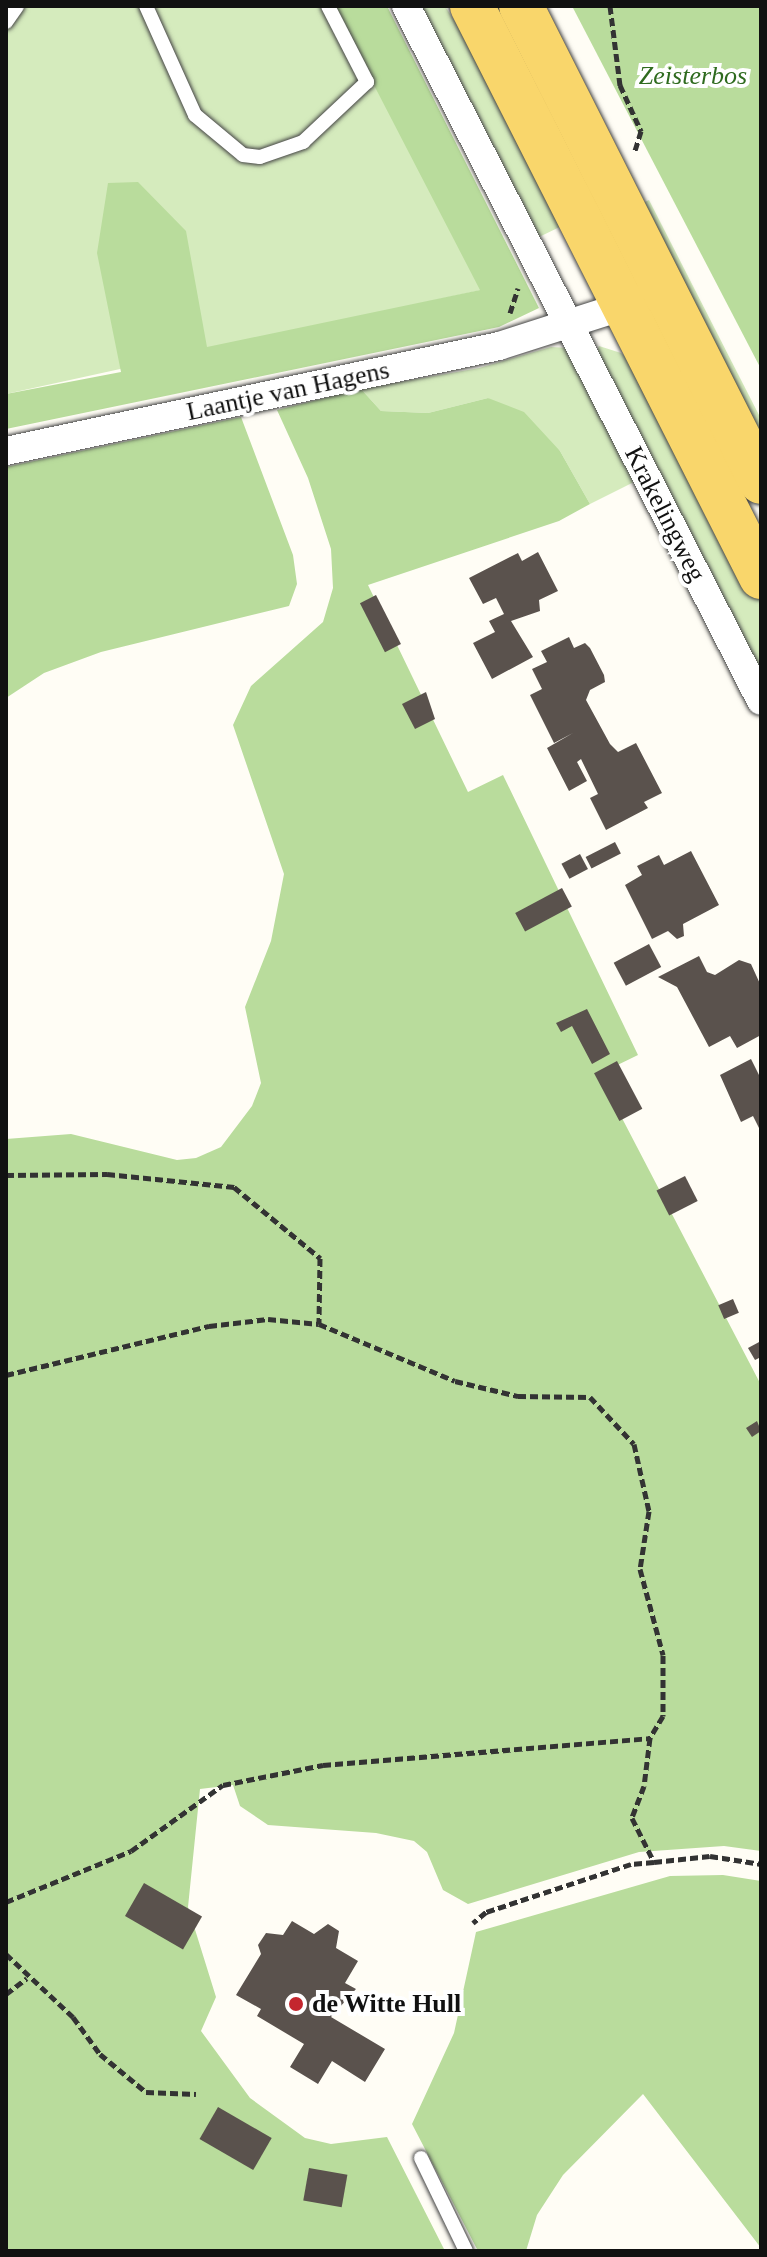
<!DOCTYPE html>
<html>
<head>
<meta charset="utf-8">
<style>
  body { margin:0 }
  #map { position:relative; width:767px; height:2257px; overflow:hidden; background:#fffdf5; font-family:"Times New Roman",serif }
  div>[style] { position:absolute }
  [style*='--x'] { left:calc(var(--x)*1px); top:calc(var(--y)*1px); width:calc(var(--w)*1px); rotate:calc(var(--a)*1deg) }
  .green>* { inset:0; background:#d5ebbd }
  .forest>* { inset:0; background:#b9dc9c }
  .building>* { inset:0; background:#5a524d; transform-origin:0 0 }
  .path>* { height:5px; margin-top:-2.5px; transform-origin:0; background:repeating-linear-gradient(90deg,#333 0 8px,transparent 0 12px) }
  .roads { filter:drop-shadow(0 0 2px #444) drop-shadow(0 0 2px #444) }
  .service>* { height:14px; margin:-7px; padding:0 7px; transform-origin:7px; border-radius:7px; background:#fff }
  .minor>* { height:28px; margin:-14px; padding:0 14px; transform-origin:14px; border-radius:14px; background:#fff }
  .primary>* { height:44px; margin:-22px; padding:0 22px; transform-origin:22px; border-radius:22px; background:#f9d66b }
  .dots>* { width:22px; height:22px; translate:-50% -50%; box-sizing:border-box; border:4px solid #fff; border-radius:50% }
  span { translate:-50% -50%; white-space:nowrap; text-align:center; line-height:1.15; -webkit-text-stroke:8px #fff; paint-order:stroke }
  .park-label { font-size:26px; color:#2f6b1f; font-style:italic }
  .street-label { font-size:26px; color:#111 }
  .poi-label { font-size:26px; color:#111; font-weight:700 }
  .left { translate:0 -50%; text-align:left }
  .frame { position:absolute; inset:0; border:8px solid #111; pointer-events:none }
</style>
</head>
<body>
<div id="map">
  <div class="green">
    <i style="clip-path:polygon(6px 6px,387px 6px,481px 290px,6px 394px)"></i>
    <i style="clip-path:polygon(419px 6px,445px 6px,522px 128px,572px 221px,537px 238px)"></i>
    <i style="clip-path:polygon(649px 200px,761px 419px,761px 453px,634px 207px)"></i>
    <i style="clip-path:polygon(599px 346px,621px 353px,642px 370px,761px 594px,761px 673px,595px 355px)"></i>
    <i style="clip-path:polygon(551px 347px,569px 348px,644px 477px,590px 504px,560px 451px,488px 398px,428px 413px,381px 411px,361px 389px,479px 368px)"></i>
  </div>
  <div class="forest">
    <i style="clip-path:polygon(333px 6px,387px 6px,539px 308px,499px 327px,6px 429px,6px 394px,121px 372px,97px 253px,108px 183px,138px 182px,186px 231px,207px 347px,480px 290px)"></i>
    <i style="clip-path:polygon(572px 6px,761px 6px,761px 369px)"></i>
    <i style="clip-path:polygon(361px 389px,381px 411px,428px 413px,488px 398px,524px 412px,560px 451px,590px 504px,559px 521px,368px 585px,468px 792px,503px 775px,638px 1055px,599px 1074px,761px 1385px,761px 1851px,724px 1846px,639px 1852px,468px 1904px,443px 1890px,427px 1852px,414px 1841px,376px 1833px,268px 1825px,240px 1806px,233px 1785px,200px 1789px,188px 1907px,216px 1997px,201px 2031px,250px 2098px,305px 2138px,331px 2144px,387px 2137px,445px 2251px,6px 2251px,6px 1139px,71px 1134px,177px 1160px,196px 1158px,221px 1147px,252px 1106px,261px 1083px,245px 1007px,271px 941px,284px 874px,233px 725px,251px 686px,323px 622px,333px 588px,331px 549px,308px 478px,277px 410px)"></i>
    <i style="clip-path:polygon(241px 417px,293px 555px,297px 584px,289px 606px,101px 652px,44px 673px,6px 698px,6px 467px)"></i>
    <i style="clip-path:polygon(723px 1875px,761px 1881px,761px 2248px,643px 2094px,563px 2175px,537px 2215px,526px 2251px,478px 2251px,412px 2124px,454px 2033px,476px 1932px,670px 1876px)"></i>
  </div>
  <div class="building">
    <i style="clip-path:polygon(538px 552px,558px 591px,539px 600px,540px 611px,511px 621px,533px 657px,492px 679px,473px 643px,495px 632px,489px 621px,504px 614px,496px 598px,483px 604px,469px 578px,518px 553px,522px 561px)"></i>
    <i style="left:376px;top:595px;width:55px;height:18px;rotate:63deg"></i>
    <i style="clip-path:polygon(569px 637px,574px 648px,585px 643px,590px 648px,604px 675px,605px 682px,590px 690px,586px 700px,610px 744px,618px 752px,636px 743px,662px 793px,644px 802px,648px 808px,606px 830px,590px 798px,598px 794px,581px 759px,577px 762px,587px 781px,569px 791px,547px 748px,573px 733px,554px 743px,530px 695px,542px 689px,532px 669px,547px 662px,541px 651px)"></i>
    <i style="clip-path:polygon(426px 692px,435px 719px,415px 729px,402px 704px)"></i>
    <i style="left:615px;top:842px;width:13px;height:33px;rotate:63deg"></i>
    <i style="clip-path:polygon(691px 851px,719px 905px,683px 924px,684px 936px,677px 939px,668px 931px,652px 939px,625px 885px,642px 875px,637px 866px,659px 855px,664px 865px)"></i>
    <i style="left:580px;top:854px;width:17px;height:21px;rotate:62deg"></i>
    <i style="left:562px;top:888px;width:21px;height:53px;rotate:62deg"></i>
    <i style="left:649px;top:944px;width:26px;height:40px;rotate:62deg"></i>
    <i style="clip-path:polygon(699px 956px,707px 972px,715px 975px,739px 960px,751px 964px,761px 986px,761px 1035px,737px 1048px,730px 1036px,709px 1047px,677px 987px,658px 977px)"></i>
    <i style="clip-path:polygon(587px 1009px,610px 1054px,592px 1064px,572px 1026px,561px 1032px,556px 1023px)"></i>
    <i style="clip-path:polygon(751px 1059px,761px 1079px,761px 1132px,753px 1116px,741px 1122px,720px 1075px)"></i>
    <i style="left:617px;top:1061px;width:54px;height:26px;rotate:62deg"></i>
    <i style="left:685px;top:1176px;width:28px;height:32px;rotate:63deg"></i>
    <i style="left:733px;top:1299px;width:15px;height:16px;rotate:67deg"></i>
    <i style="clip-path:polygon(761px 1341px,761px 1357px,755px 1360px,748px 1348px)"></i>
    <i style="clip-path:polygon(757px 1421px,761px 1431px,752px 1437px,746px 1428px)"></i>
    <i style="left:144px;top:1883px;width:67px;height:38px;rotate:30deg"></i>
    <i style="clip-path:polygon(292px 1921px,314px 1934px,328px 1924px,339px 1931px,336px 1948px,358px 1961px,345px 1983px,356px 1989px,331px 2017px,385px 2049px,365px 2082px,332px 2061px,318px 2084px,290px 2067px,304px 2044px,257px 2016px,261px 2009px,236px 1995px,261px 1954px,258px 1945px,266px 1933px,283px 1935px)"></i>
    <i style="left:218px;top:2107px;width:62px;height:37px;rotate:30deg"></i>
    <i style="left:309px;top:2168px;width:39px;height:33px;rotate:10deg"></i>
  </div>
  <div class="path">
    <i style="--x:610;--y:6;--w:80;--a:82.8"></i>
    <i style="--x:620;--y:85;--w:51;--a:65.5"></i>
    <i style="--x:641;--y:131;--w:21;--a:107"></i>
    <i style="--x:510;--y:313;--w:26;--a:-72"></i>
    <i style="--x:6;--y:1175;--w:101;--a:-0.6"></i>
    <i style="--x:107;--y:1174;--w:128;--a:5.8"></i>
    <i style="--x:234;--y:1187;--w:112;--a:39.5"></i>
    <i style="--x:320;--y:1258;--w:66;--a:90.9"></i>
    <i style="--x:6;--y:1375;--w:209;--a:-13.6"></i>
    <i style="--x:209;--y:1326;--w:59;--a:-6.8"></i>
    <i style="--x:268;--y:1319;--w:51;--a:5.6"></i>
    <i style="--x:319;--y:1324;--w:147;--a:22.7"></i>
    <i style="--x:455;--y:1381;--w:65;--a:13.4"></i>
    <i style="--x:518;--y:1396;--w:72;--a:0.8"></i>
    <i style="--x:590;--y:1397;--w:64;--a:46.9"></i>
    <i style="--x:634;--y:1444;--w:69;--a:77.4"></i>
    <i style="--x:649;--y:1511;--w:59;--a:98.8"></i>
    <i style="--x:640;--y:1569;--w:89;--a:75"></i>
    <i style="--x:663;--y:1655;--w:61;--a:90"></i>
    <i style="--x:663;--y:1716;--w:26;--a:121"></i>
    <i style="--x:650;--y:1738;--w:48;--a:97.1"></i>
    <i style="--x:644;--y:1786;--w:34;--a:111"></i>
    <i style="--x:632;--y:1818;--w:49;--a:63.4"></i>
    <i style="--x:654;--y:1862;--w:23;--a:175"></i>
    <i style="--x:631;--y:1864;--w:153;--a:161.7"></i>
    <i style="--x:486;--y:1912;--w:17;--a:140"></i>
    <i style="--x:654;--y:1862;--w:56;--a:-6.1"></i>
    <i style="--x:710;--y:1856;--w:52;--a:8.9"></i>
    <i style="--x:6;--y:1902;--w:135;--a:-22.2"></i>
    <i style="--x:131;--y:1851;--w:113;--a:-35.7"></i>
    <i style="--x:223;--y:1785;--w:102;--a:-11.3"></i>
    <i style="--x:323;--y:1765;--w:328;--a:-4.7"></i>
    <i style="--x:6;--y:1954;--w:92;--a:43.2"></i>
    <i style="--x:73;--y:2017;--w:46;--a:53.9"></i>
    <i style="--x:100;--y:2054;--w:60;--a:39.6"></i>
    <i style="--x:146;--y:2092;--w:50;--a:2.3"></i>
    <i style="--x:6;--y:1994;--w:26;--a:-37"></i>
  </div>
  <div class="roads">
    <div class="service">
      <i style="--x:146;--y:6;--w:120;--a:65.8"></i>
      <i style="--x:195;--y:115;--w:62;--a:39.8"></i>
      <i style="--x:243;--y:155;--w:17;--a:7"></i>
      <i style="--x:260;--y:157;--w:46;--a:-19.2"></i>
      <i style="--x:303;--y:142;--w:88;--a:-43.2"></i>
      <i style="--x:367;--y:82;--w:85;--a:-117.2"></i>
      <i style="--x:6;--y:22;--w:19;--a:-55"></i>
      <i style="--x:421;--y:2158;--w:103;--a:64.2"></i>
    </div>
    <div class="minor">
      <i style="--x:406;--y:6;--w:780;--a:62.94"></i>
      <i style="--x:6;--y:451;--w:504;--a:-12.02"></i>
      <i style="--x:499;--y:346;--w:147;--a:-17.8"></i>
    </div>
    <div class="primary">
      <i style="--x:472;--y:6;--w:640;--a:63.15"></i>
      <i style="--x:521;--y:6;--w:533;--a:63.24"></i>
    </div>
  </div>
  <div class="dots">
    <i style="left:296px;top:2004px;background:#c4262e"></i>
  </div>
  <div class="park-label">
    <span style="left:693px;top:76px">Zeisterbos</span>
  </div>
  <div class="street-label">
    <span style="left:288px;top:391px;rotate:-12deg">Laantje van Hagens</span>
    <span style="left:665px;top:514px;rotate:63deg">Krakelingweg</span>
  </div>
  <div class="poi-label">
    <span class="left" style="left:312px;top:2004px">de Witte Hull</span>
  </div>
  <div class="frame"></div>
</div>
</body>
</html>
